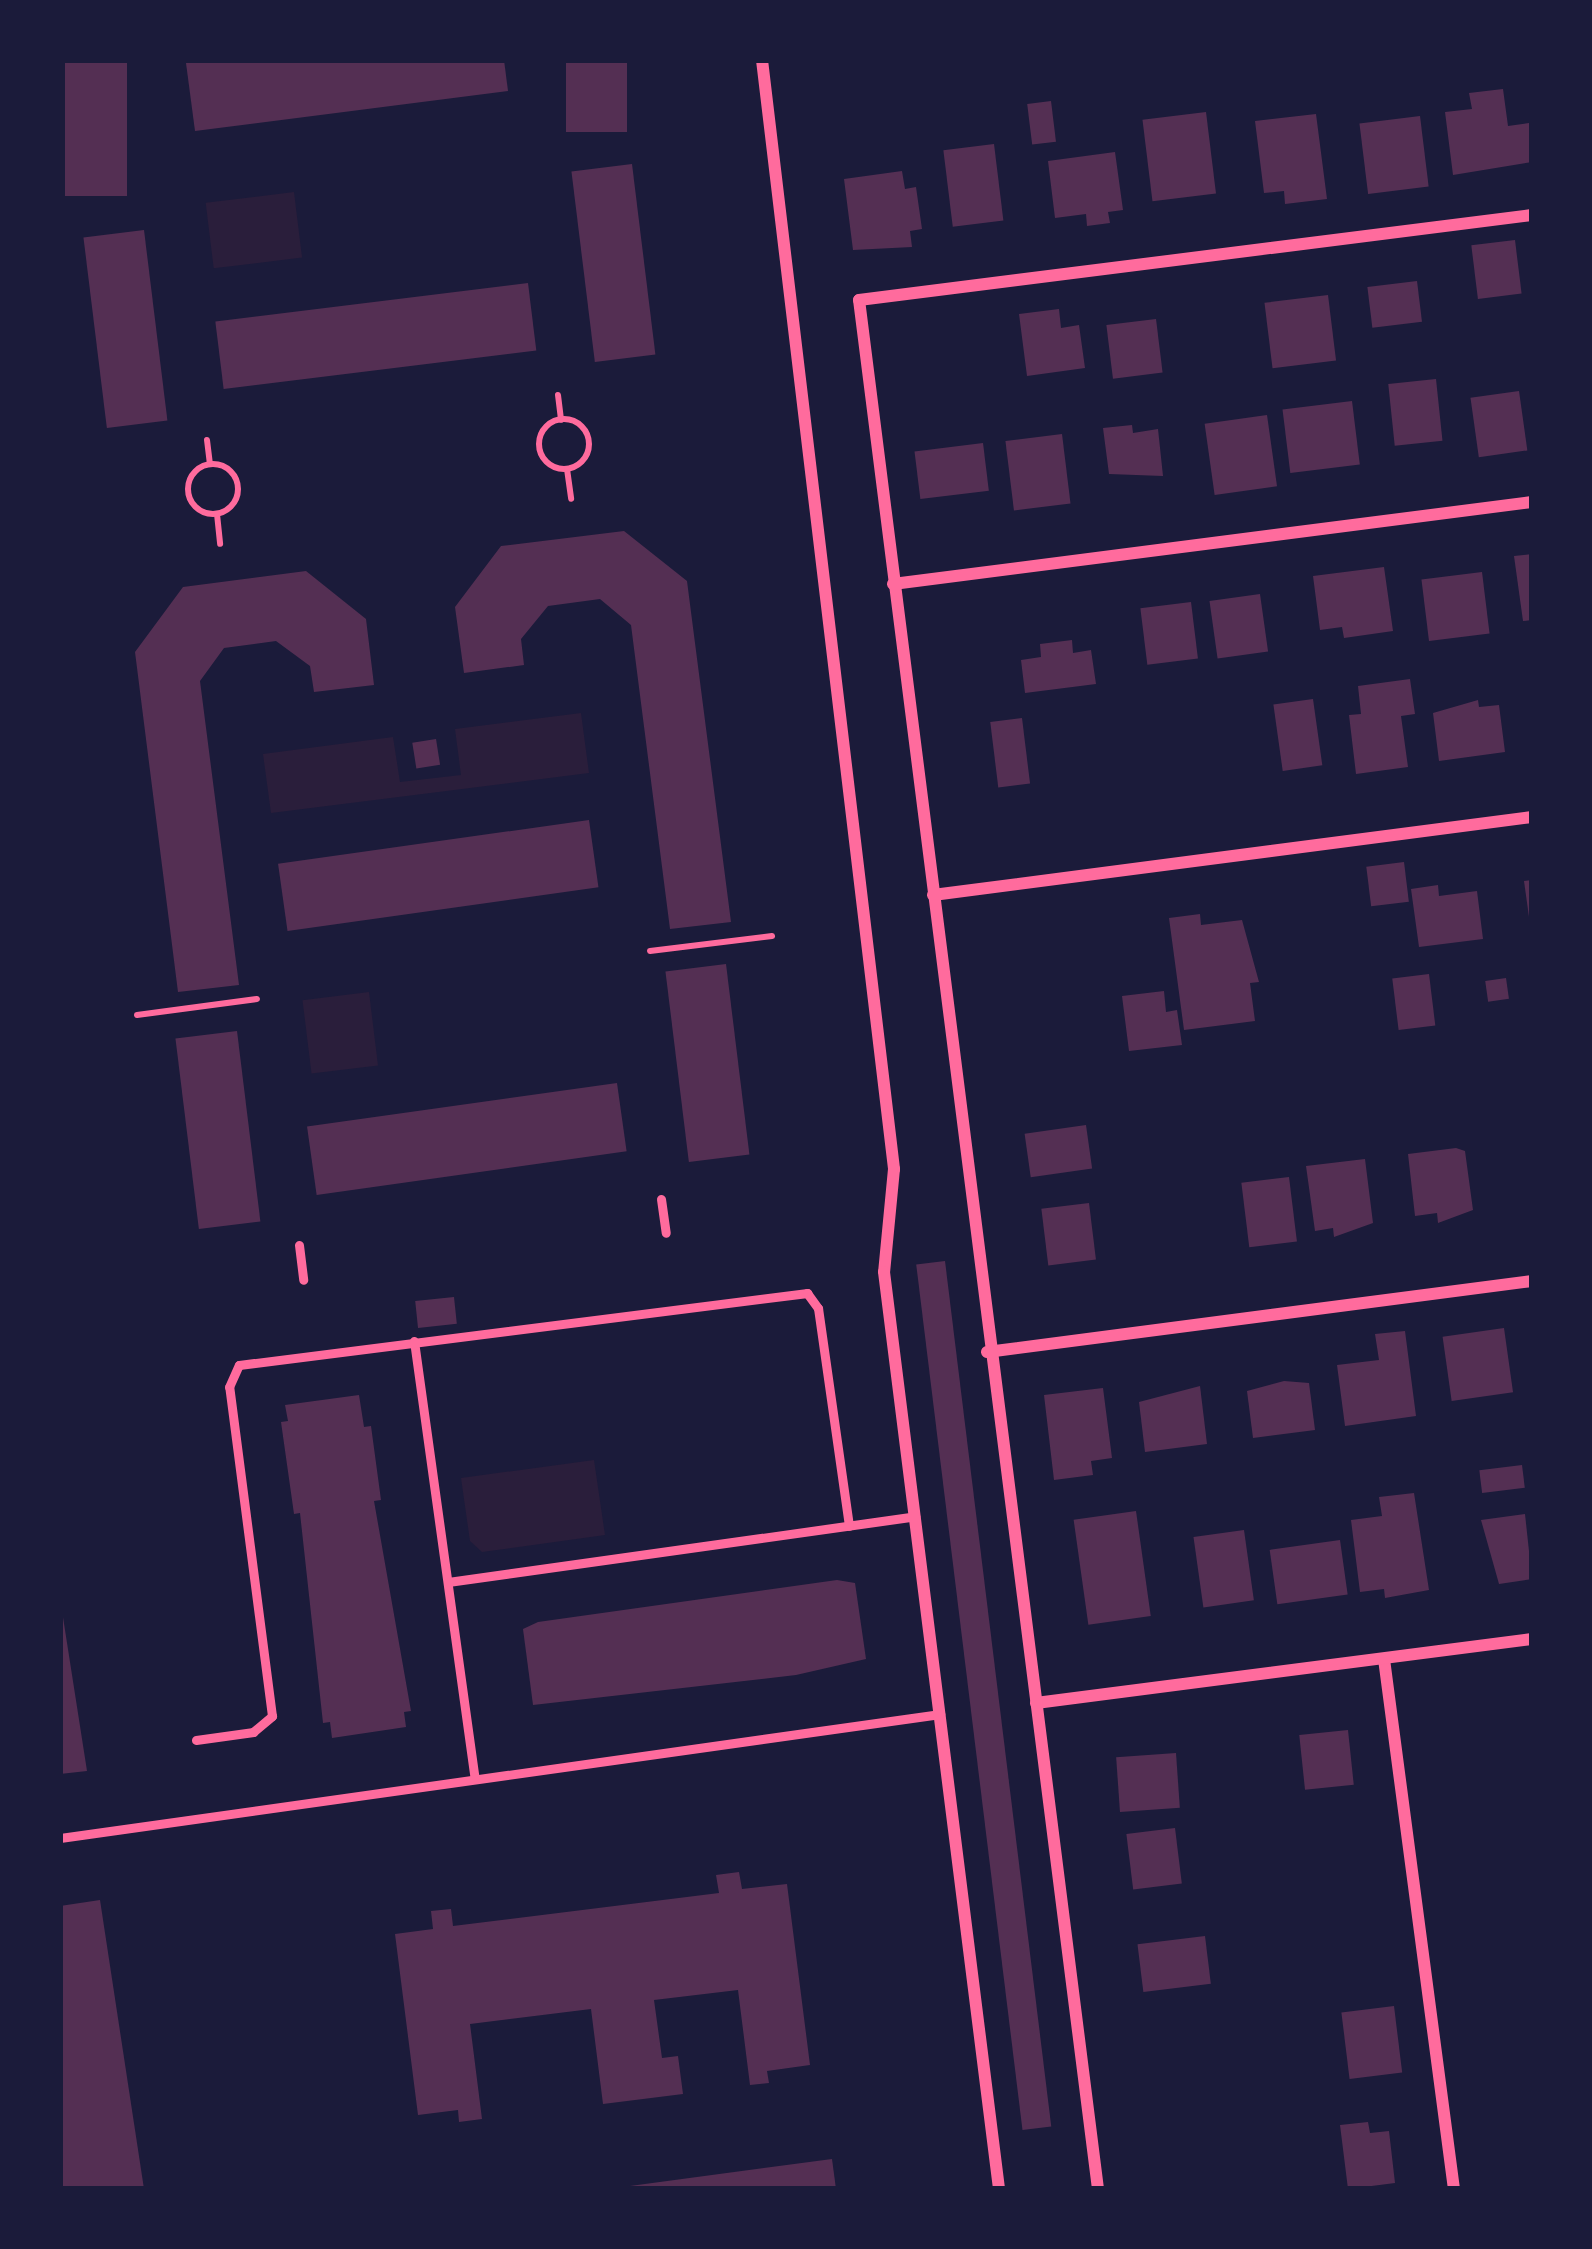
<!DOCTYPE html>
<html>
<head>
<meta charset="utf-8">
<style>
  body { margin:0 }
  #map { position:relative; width:1592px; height:2249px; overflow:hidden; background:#1b1b3a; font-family:Arial,sans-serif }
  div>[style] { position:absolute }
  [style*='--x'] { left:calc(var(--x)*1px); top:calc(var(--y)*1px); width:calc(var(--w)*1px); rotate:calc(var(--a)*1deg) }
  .green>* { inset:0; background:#2a1e3b; transform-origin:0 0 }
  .building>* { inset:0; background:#542f53; transform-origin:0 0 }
  .path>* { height:6px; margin:-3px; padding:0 3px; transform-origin:3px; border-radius:3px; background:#ff6b9d }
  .path>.ring { margin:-3px; padding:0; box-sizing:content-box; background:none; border:6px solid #ff6b9d; border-radius:50% }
  .service>* { height:9px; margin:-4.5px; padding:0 4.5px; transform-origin:4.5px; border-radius:4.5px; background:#ff6b9d }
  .minor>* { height:12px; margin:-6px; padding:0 6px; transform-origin:6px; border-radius:6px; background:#ff6b9d }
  span { translate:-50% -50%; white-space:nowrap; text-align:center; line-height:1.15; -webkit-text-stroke:12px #1b1b3a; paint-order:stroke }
  .frame { position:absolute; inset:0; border:63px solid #1b1b3a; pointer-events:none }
</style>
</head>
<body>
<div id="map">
  <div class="green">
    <i style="left:294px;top:192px;width:66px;height:89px;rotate:83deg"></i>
    <i style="clip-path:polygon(581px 713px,589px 773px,271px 813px,263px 754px,393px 737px,400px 782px,461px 775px,455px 729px)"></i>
    <i style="left:369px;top:992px;width:74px;height:67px;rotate:83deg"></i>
    <i style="clip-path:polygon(594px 1460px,605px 1535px,482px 1552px,470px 1541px,461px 1478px)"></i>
  </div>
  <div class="building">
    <i style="left:65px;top:60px;width:62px;height:136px"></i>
    <i style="clip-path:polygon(504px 60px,508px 91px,195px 131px,186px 63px)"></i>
    <i style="left:566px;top:60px;width:61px;height:72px"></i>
    <i style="clip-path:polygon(1503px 89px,1508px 126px,1529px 123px,1532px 162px,1453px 175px,1445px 112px,1472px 109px,1469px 93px)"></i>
    <i style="left:1051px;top:101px;width:41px;height:24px;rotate:83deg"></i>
    <i style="left:1206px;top:112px;width:82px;height:64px;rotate:83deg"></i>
    <i style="clip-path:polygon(1316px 114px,1327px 199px,1285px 204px,1284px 191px,1264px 193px,1255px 121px)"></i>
    <i style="left:1420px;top:116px;width:71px;height:61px;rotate:83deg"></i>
    <i style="left:994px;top:144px;width:77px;height:51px;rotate:83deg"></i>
    <i style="clip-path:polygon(1115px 152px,1123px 210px,1108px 212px,1110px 223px,1087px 226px,1086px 214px,1055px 218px,1048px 161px)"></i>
    <i style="left:632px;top:164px;width:192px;height:61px;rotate:83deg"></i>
    <i style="clip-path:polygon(902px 171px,905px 189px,916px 187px,922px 229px,910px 231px,912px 247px,853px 250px,844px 179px)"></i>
    <i style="left:144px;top:230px;width:192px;height:61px;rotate:83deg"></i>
    <i style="left:1515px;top:240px;width:54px;height:44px;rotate:83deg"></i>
    <i style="left:1417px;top:281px;width:41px;height:50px;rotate:83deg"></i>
    <i style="left:528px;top:283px;width:68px;height:315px;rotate:83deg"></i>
    <i style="left:1328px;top:295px;width:66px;height:64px;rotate:83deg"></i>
    <i style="clip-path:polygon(1059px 309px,1061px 328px,1079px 325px,1085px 368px,1027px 376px,1019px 314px)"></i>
    <i style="left:1156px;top:319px;width:54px;height:50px;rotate:83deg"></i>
    <i style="left:1436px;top:379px;width:62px;height:48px;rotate:84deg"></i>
    <i style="left:1519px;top:391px;width:60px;height:49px;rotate:82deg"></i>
    <i style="left:1352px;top:401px;width:64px;height:70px;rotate:83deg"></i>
    <i style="left:1267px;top:415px;width:72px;height:63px;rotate:82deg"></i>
    <i style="clip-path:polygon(1132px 425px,1133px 433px,1158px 429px,1163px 476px,1109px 474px,1103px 428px)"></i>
    <i style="left:1062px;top:434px;width:70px;height:57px;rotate:83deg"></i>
    <i style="left:983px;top:443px;width:48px;height:69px;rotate:83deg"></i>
    <i style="clip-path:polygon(624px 531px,687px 581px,731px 922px,670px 929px,631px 625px,600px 599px,548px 606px,521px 639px,524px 665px,464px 673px,455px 607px,501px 546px)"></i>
    <i style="clip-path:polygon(1532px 554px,1532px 620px,1523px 621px,1514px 556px)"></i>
    <i style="clip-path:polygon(1384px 567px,1393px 631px,1344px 638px,1342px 627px,1320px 630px,1313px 576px)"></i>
    <i style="clip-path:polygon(306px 571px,366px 619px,374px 685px,314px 692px,310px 666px,276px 641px,224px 648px,200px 681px,239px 985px,178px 992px,135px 652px,183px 587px)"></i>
    <i style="left:1482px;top:572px;width:62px;height:61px;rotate:83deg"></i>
    <i style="left:1260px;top:594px;width:58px;height:51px;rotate:82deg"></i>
    <i style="left:1191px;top:602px;width:57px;height:51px;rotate:83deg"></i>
    <i style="clip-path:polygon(1072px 640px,1073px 653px,1091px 650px,1096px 684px,1025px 693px,1021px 660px,1041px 657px,1040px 644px)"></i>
    <i style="clip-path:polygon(1410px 679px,1415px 714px,1401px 716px,1408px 767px,1356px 774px,1349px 715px,1361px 714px,1358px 686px)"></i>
    <i style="left:1313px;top:699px;width:67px;height:40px;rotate:82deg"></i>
    <i style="clip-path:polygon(1478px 700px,1479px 707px,1499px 705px,1505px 752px,1439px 761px,1433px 713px)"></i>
    <i style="left:1022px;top:718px;width:66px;height:32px;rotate:83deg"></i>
    <i style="left:436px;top:739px;width:26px;height:24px;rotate:81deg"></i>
    <i style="left:589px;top:820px;width:68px;height:314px;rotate:82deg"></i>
    <i style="left:1404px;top:862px;width:40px;height:38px;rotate:83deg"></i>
    <i style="clip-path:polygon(1532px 880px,1532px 917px,1529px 917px,1524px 881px)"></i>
    <i style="clip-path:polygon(1438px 885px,1439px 896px,1477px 891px,1483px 939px,1419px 947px,1411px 889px)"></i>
    <i style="clip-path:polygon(1200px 914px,1201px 925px,1242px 920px,1259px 982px,1250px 983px,1255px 1021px,1184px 1030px,1169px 918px)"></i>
    <i style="left:726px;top:964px;width:192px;height:61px;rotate:83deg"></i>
    <i style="left:1429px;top:974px;width:52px;height:37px;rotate:83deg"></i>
    <i style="left:1506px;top:978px;width:21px;height:21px;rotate:82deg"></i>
    <i style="clip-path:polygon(1164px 991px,1166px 1012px,1177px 1010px,1182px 1045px,1129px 1051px,1122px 996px)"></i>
    <i style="left:237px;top:1031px;width:192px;height:62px;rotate:83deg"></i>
    <i style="left:617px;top:1083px;width:69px;height:313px;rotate:82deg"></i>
    <i style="left:1086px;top:1125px;width:44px;height:62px;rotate:82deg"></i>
    <i style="clip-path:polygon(1456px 1148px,1465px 1151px,1473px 1210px,1438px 1223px,1437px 1213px,1415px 1216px,1408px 1154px)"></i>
    <i style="clip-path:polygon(1365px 1159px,1373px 1223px,1334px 1237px,1333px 1228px,1315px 1231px,1306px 1166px)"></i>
    <i style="left:1289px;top:1177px;width:65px;height:48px;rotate:83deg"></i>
    <i style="left:1089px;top:1203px;width:57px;height:48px;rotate:83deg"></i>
    <i style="left:945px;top:1261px;width:872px;height:29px;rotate:83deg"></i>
    <i style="left:454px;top:1297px;width:27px;height:39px;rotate:84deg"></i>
    <i style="left:1504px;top:1328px;width:65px;height:62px;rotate:82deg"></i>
    <i style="clip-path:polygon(1405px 1331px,1416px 1416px,1345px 1426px,1337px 1365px,1379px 1360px,1375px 1334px)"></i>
    <i style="clip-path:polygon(1284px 1381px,1309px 1383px,1315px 1430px,1253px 1438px,1247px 1391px)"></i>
    <i style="clip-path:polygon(1200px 1386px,1207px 1444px,1145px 1452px,1139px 1402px)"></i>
    <i style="clip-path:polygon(1103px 1388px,1112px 1458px,1091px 1461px,1093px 1475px,1054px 1480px,1044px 1395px)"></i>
    <i style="clip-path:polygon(359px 1395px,364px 1427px,371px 1426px,381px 1500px,374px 1501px,411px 1711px,404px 1712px,406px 1727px,332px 1738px,330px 1722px,323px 1723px,300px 1513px,294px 1514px,281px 1422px,288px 1421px,285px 1405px)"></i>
    <i style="left:1522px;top:1465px;width:23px;height:43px;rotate:83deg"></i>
    <i style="clip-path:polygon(1414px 1493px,1429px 1590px,1385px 1598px,1384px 1589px,1360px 1592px,1351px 1520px,1382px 1516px,1379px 1497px)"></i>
    <i style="left:1136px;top:1511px;width:106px;height:63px;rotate:82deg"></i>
    <i style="clip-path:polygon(1525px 1514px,1532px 1579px,1499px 1584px,1481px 1520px)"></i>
    <i style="left:1244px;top:1530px;width:71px;height:51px;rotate:82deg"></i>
    <i style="left:1340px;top:1540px;width:55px;height:71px;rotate:82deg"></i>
    <i style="clip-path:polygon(837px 1580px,855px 1583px,866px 1659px,796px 1675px,533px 1705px,523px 1629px,538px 1622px)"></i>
    <i style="clip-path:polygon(60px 1598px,87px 1771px,60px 1774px)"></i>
    <i style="left:1348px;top:1730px;width:55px;height:49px;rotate:84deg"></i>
    <i style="left:1176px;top:1753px;width:55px;height:60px;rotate:86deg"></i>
    <i style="left:1175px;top:1828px;width:56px;height:49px;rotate:83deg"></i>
    <i style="clip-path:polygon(739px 1872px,742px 1889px,787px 1884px,810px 2065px,767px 2071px,769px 2083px,750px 2085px,738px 1990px,654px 2000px,662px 2058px,678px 2056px,683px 2094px,603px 2104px,591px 2009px,470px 2024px,482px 2119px,459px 2122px,458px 2110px,418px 2115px,395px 1934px,433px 1929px,431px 1911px,451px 1909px,453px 1926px,719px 1893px,716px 1875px)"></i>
    <i style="clip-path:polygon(100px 1900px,144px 2189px,62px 2189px,60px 1906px)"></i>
    <i style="left:1205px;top:1936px;width:48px;height:68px;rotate:83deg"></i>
    <i style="left:1394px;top:2006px;width:67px;height:53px;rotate:83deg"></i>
    <i style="clip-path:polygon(1368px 2122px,1370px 2133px,1389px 2131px,1395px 2183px,1348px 2189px,1340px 2125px)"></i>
    <i style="clip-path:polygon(832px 2159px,836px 2189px,630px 2189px,630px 2186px)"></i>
  </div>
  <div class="path">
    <i style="--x:558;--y:395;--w:25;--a:83"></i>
    <i class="ring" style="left:539px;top:419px;width:44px;height:44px"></i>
    <i style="--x:207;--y:440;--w:23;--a:83"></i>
    <i class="ring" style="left:188px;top:464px;width:44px;height:44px"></i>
    <i style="--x:567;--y:469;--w:30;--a:82"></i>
    <i style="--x:217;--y:514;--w:30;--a:84"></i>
    <i style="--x:650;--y:951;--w:123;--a:-7"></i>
    <i style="--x:137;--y:1015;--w:121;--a:-7.6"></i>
  </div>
  <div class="service">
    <i style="--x:661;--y:1199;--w:34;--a:82"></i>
    <i style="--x:299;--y:1245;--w:35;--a:83"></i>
    <i style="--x:414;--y:1341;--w:442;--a:82.1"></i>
    <i style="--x:448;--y:1582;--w:472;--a:-8"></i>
    <i style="--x:196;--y:1740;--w:58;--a:-8"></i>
    <i style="--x:253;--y:1732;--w:25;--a:-40"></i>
    <i style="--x:272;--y:1716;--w:332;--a:-97.4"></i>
    <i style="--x:229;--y:1387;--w:24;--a:-66"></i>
    <i style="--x:239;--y:1365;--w:573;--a:-7.22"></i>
    <i style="--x:807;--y:1293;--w:19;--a:54"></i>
    <i style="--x:818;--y:1308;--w:220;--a:81.9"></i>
    <i style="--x:60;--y:1838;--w:889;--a:-8.02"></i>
  </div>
  <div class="minor">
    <i style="--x:762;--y:60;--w:1117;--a:83.21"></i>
    <i style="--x:894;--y:1169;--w:103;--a:95.5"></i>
    <i style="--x:884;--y:1272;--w:924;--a:82.85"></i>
    <i style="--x:893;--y:584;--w:644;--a:-7.31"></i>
    <i style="--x:933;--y:895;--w:604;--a:-7.42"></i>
    <i style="--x:987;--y:1352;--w:550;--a:-7.42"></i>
    <i style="--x:1384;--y:1659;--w:535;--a:82.48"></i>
    <i style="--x:1036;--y:1703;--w:500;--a:-7.35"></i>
    <i style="--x:1098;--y:2189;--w:1904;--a:-97.21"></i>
    <i style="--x:859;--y:300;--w:678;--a:-7.2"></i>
  </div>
  <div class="frame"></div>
</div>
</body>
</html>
